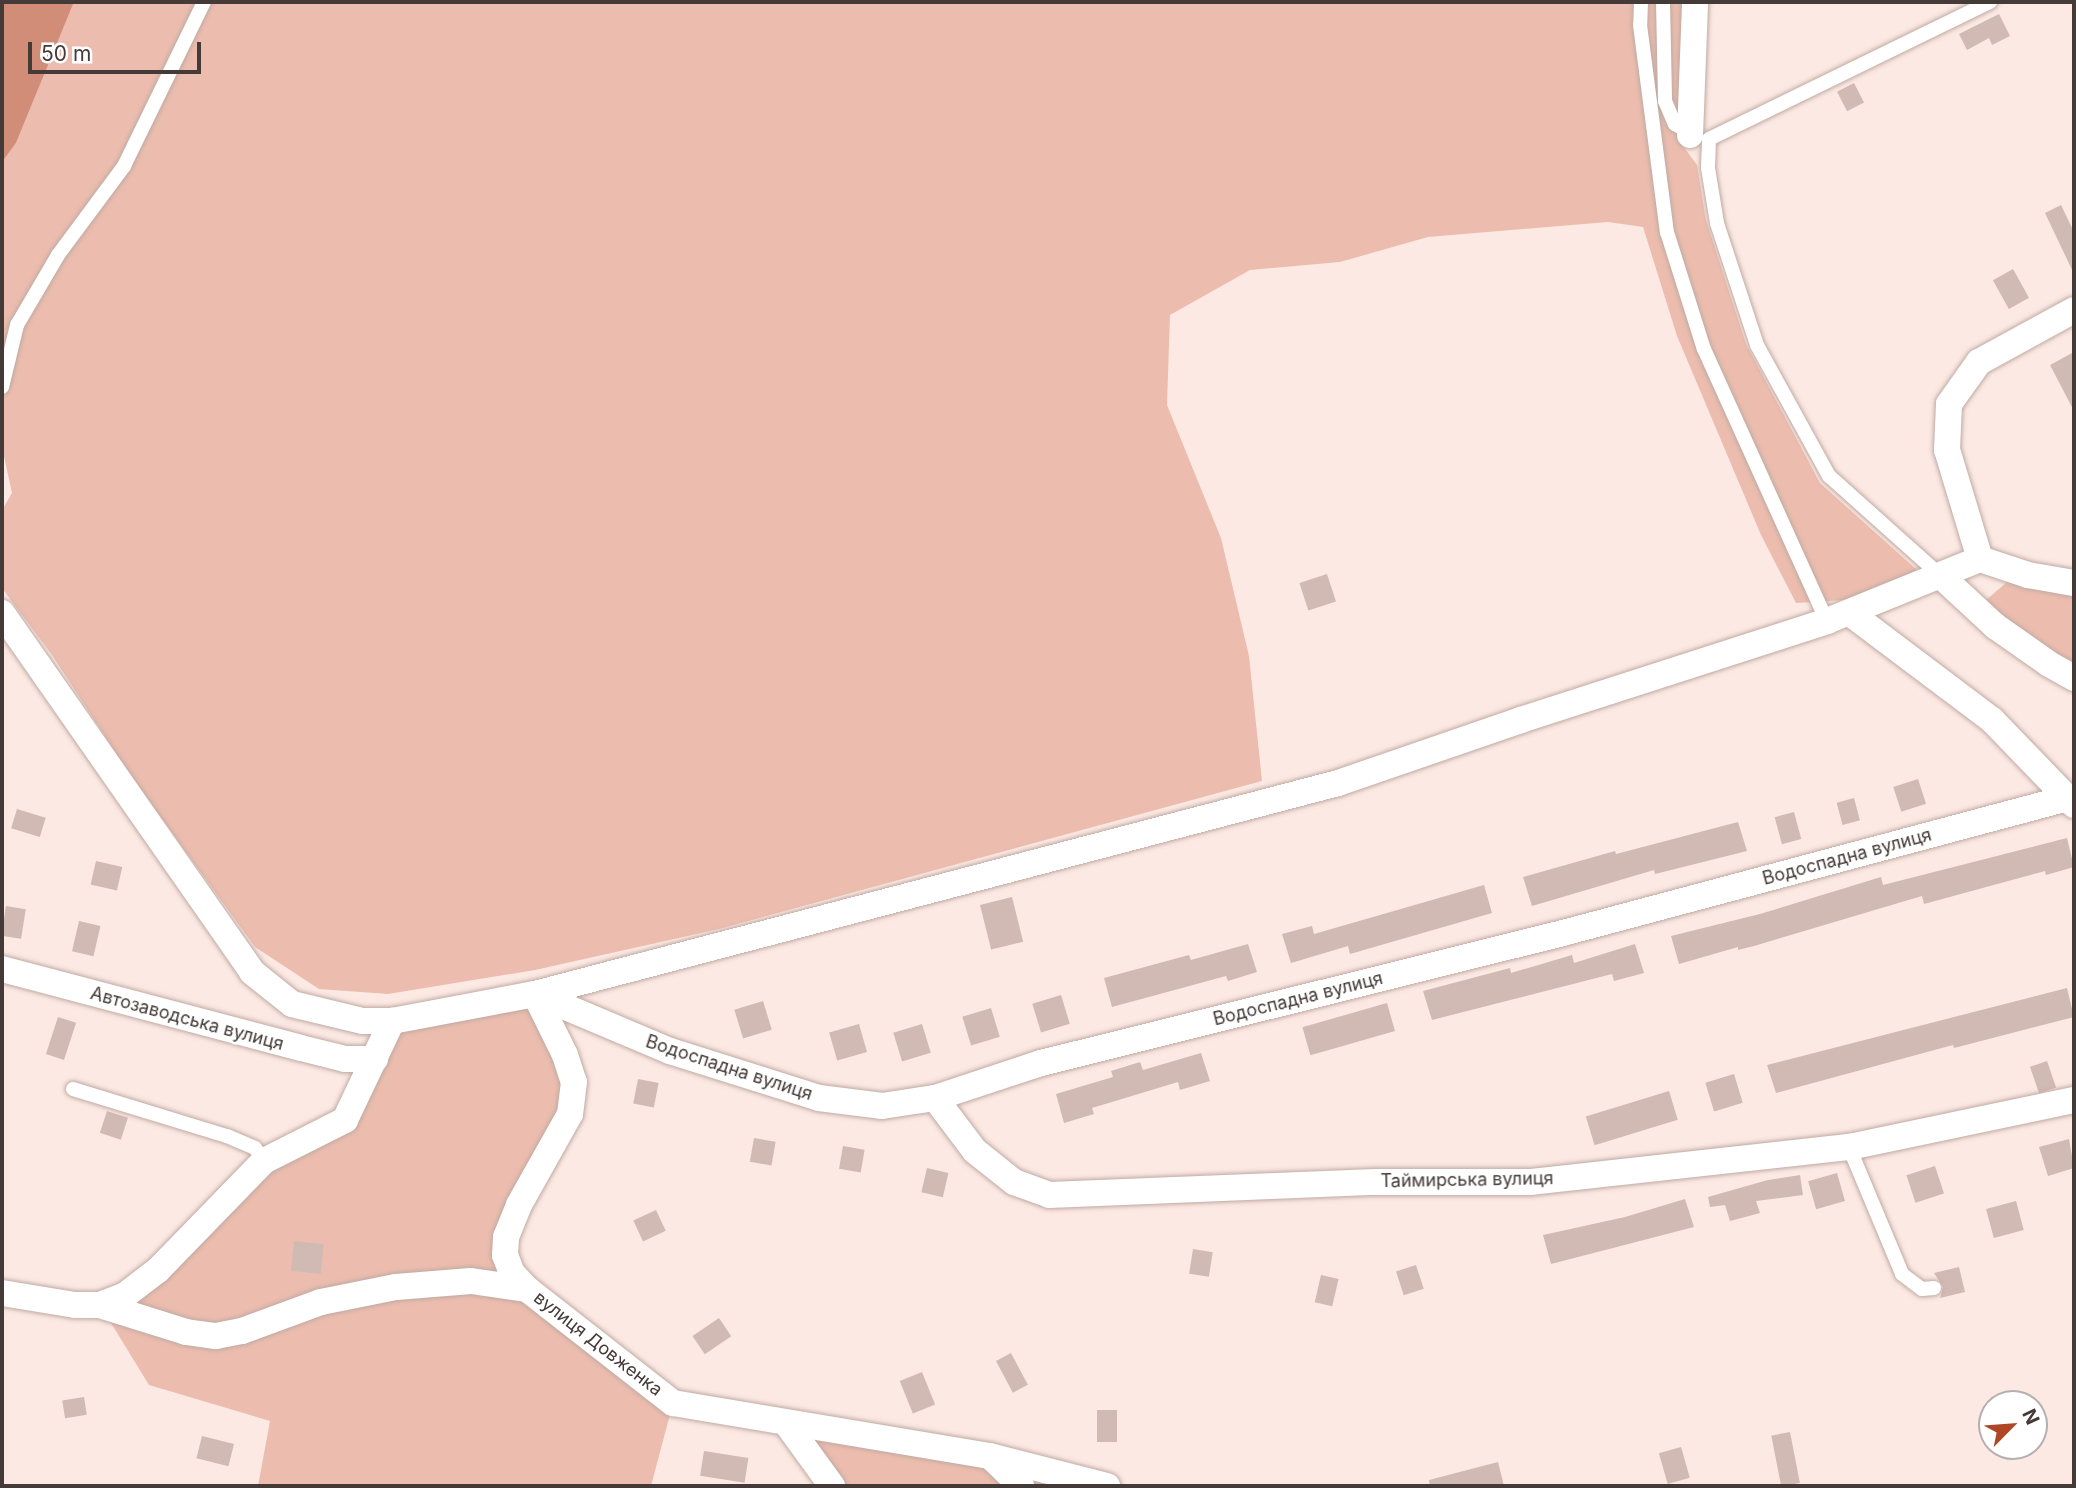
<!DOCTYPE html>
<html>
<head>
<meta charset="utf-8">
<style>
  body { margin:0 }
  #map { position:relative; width:2076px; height:1488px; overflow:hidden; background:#fce9e3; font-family:Inter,sans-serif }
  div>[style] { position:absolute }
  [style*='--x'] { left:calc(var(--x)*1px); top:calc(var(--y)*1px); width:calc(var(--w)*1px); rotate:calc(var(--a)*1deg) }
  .green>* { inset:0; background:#ecbdae }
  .water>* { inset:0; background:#d18d78 }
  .building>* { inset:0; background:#d0bab3; transform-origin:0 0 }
  .roads { filter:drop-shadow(0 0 2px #c0aaa3) drop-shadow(0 0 2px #c0aaa3) }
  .service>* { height:14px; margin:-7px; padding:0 7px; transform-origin:7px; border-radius:7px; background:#fff }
  .minor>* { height:26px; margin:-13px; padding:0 13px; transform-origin:13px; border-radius:13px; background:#fff }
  span { translate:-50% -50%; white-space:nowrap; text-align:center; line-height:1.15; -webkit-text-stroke:5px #fff; paint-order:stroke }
  .street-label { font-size:18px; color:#443a38 }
  .frame { position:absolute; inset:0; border:4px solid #443a38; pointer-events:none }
  .north { position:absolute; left:1978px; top:1390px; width:70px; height:70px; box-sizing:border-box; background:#fff; border:2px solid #b4b0af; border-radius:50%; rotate:65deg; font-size:19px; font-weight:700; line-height:28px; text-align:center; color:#443a38 }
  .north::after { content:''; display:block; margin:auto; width:24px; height:32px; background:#af4727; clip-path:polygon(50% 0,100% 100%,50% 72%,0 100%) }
  .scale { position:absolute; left:28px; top:42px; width:173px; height:32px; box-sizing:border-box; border:4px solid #443a38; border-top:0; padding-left:9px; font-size:21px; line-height:24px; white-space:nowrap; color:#443a38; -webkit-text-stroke:5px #fff; paint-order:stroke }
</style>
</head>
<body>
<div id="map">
  <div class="green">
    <i style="clip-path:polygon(74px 2px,1688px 2px,1683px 146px,1697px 165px,1706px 220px,1746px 344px,1820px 483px,1917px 570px,1914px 580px,1844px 600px,1796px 603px,1761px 535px,1677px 336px,1643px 227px,1608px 222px,1428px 237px,1340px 262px,1250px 270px,1170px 315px,1167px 405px,1221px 538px,1249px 656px,1262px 781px,719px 929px,535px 970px,388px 994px,319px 989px,255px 947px,131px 776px,52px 655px,2px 588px,2px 510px,12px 493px,2px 447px,2px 162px,16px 143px)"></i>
    <i style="clip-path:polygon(2007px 582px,2074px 589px,2074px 669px,2053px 659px,1985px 601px)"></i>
    <i style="clip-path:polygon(535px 994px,574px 1082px,506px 1255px,673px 1403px,651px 1486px,258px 1486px,270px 1421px,149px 1385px,100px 1305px,264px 1161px,345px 1120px,392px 1021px)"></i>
    <i style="clip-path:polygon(787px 1425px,1107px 1486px,832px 1486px)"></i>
  </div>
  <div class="water">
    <i style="clip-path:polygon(2px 2px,74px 2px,16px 143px,2px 162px)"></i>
  </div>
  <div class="building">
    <i style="clip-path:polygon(1999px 14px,2010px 36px,1992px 45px,1989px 38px,1967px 50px,1959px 34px)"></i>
    <i style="left:1854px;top:83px;width:22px;height:19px;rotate:63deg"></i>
    <i style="clip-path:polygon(2061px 205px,2074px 232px,2074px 274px,2045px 213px)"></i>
    <i style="left:2013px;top:269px;width:33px;height:23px;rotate:61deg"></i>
    <i style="clip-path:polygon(2074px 352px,2074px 411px,2050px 365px)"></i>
    <i style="left:1327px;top:574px;width:29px;height:29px;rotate:72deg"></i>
    <i style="left:1918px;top:779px;width:26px;height:26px;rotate:72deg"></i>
    <i style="left:1854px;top:798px;width:23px;height:18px;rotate:75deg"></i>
    <i style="left:17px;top:809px;width:30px;height:20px;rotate:17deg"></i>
    <i style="left:1794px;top:812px;width:28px;height:20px;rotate:75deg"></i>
    <i style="clip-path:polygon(1738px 822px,1747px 851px,1655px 874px,1654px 870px,1532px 906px,1523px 877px,1615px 851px,1616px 854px)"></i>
    <i style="clip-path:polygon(2067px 838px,2074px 867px,2046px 875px,2045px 871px,1924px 904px,1922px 896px,1754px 946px,1738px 950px,1738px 947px,1679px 964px,1671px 936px,1760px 914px,1881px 877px,1883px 885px)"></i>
    <i style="left:96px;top:861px;width:27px;height:24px;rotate:13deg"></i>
    <i style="clip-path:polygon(1484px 885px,1492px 913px,1350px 954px,1348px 946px,1291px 963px,1282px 934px,1312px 926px,1314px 934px)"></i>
    <i style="left:1012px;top:897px;width:46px;height:33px;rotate:76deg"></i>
    <i style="left:6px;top:906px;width:20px;height:30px;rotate:9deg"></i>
    <i style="left:79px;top:921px;width:22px;height:31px;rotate:13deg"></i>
    <i style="clip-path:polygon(1248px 944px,1257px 972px,1228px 981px,1226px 976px,1112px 1007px,1104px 978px,1189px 955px,1191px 960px)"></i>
    <i style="clip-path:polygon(1635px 944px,1644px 973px,1614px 981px,1612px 974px,1432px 1020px,1423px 991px,1510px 968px,1511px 973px,1572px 955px,1574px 963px)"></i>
    <i style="clip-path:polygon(2067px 988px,2074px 1017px,1954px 1048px,1953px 1045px,1776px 1093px,1767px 1065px)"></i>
    <i style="left:1061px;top:995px;width:30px;height:30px;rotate:73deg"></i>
    <i style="left:763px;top:1001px;width:30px;height:30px;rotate:73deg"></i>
    <i style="left:1387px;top:1003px;width:29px;height:88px;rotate:74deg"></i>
    <i style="left:991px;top:1008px;width:30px;height:30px;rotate:73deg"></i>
    <i style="left:58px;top:1017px;width:19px;height:39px;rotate:18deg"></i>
    <i style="left:859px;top:1024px;width:29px;height:31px;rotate:74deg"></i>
    <i style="left:922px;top:1024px;width:30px;height:30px;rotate:73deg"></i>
    <i style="clip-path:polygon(1201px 1053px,1210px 1081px,1180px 1090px,1178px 1082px,1092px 1108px,1094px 1114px,1064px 1123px,1056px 1094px,1113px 1077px,1111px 1071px,1140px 1062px,1143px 1070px)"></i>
    <i style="left:2047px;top:1061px;width:28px;height:18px;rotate:71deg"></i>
    <i style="left:1734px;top:1074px;width:30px;height:30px;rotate:73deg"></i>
    <i style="left:638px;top:1079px;width:21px;height:25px;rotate:11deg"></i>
    <i style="left:1669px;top:1091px;width:30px;height:87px;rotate:73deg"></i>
    <i style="left:107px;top:1111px;width:22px;height:23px;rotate:18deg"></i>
    <i style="left:754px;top:1138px;width:22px;height:24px;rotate:10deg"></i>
    <i style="clip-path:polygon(2069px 1139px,2074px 1168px,2048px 1176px,2039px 1147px)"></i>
    <i style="left:843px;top:1146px;width:22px;height:23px;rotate:10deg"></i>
    <i style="left:1935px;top:1166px;width:29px;height:30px;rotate:72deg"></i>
    <i style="left:927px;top:1168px;width:22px;height:25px;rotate:13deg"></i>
    <i style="left:1837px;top:1173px;width:29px;height:30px;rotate:74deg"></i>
    <i style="clip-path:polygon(1800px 1175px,1803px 1195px,1756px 1201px,1760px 1213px,1730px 1221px,1725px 1205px,1710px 1207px,1708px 1197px,1768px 1180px)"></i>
    <i style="clip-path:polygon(1685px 1199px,1694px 1227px,1551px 1264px,1543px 1235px,1625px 1217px)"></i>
    <i style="left:2016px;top:1201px;width:30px;height:31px;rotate:75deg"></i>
    <i style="left:656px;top:1210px;width:23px;height:25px;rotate:65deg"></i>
    <i style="left:294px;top:1241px;width:30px;height:30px;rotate:6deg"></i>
    <i style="left:1193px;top:1249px;width:20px;height:25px;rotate:9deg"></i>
    <i style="left:1416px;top:1265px;width:25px;height:21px;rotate:72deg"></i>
    <i style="clip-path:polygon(1959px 1267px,1965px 1292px,1940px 1298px,1943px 1287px,1934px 1273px)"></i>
    <i style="left:1321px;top:1275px;width:18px;height:28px;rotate:13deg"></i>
    <i style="left:719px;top:1318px;width:22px;height:32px;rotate:56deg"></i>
    <i style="left:1011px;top:1353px;width:36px;height:17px;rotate:62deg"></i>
    <i style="left:922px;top:1372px;width:35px;height:24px;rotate:68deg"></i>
    <i style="left:84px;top:1397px;width:18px;height:22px;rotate:81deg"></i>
    <i style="left:1097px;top:1410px;width:20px;height:32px"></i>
    <i style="left:1790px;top:1432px;width:52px;height:19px;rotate:79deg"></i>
    <i style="left:202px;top:1436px;width:33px;height:23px;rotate:14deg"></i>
    <i style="left:1681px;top:1447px;width:32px;height:23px;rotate:74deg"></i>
    <i style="left:704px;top:1451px;width:45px;height:25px;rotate:9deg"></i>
    <i style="clip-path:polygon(1498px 1462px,1504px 1486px,1430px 1486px,1429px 1480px)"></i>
  </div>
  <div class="roads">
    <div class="service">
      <i style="--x:1641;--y:2;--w:23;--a:92"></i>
      <i style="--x:1640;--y:25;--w:209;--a:82.6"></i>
      <i style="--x:1667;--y:232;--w:123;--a:72.5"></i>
      <i style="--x:1704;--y:349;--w:299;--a:65.7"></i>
      <i style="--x:1663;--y:2;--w:99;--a:88.8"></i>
      <i style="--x:1665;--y:101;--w:25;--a:67"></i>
      <i style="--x:1675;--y:124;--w:21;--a:31"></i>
      <i style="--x:2;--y:387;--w:64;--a:-76.4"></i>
      <i style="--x:17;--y:325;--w:81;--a:-59.6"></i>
      <i style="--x:58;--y:255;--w:111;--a:-53.4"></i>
      <i style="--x:124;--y:166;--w:182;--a:-64"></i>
      <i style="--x:1941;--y:576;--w:150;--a:-138.2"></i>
      <i style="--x:1829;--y:476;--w:149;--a:-118.8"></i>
      <i style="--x:1757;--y:345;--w:128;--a:-108.2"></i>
      <i style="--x:1717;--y:223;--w:56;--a:-99.3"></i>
      <i style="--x:1708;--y:168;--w:29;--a:-88"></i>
      <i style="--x:1709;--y:139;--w:313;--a:-26"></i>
      <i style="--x:73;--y:1089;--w:161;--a:17"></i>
      <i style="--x:227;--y:1136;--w:30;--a:23"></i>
      <i style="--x:255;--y:1148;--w:16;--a:55"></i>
      <i style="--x:1849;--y:1147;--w:138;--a:67.3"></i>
      <i style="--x:1902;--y:1274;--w:25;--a:37"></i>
      <i style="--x:1922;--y:1289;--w:12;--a:-5"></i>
    </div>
    <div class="minor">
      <i style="--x:1690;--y:135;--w:133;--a:-87.8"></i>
      <i style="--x:1980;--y:559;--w:114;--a:-106.8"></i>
      <i style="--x:1947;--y:450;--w:46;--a:-87.5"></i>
      <i style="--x:1949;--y:404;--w:52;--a:-54.5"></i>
      <i style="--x:1979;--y:362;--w:108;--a:-28.7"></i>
      <i style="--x:1980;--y:559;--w:51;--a:18.4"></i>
      <i style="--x:2028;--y:575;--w:47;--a:9.9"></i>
      <i style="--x:1941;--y:576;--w:74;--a:42.8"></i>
      <i style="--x:1995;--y:626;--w:66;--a:35.1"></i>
      <i style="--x:2049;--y:664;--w:29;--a:29"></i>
      <i style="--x:2;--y:613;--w:437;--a:55.1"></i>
      <i style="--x:252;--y:972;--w:51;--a:38.7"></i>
      <i style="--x:292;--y:1004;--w:73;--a:13.5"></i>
      <i style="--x:363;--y:1021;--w:29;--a:0"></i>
      <i style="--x:392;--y:1021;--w:146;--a:-10.7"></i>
      <i style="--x:535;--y:994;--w:830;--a:-14.72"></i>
      <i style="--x:1338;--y:783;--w:194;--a:-19"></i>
      <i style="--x:1521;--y:720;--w:322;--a:-17.9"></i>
      <i style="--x:1827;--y:621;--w:165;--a:-22.1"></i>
      <i style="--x:1850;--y:613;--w:178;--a:37"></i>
      <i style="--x:1992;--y:720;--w:118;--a:46"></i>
      <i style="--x:2;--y:969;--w:309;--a:14.8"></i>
      <i style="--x:301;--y:1048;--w:45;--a:14"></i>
      <i style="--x:345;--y:1059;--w:30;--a:0"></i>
      <i style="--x:535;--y:994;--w:147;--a:22.9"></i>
      <i style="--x:670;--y:1051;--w:156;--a:17.5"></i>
      <i style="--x:819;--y:1098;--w:64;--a:7.2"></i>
      <i style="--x:882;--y:1106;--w:54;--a:-8.6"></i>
      <i style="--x:935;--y:1098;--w:112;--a:-18.3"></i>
      <i style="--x:1041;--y:1063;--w:538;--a:-13.98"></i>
      <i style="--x:1563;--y:933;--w:523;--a:-14.97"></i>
      <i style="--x:535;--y:994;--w:68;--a:63.8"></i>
      <i style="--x:565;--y:1055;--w:28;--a:72"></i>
      <i style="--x:574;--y:1082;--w:32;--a:97"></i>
      <i style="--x:570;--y:1114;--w:104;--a:119.3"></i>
      <i style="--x:519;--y:1205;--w:35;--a:112"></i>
      <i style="--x:506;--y:1237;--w:18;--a:93"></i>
      <i style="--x:505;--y:1255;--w:19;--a:69"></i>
      <i style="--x:512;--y:1273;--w:22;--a:47"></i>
      <i style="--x:527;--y:1289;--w:185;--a:38"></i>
      <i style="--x:673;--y:1403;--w:321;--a:9.5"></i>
      <i style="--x:990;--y:1456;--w:121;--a:14.4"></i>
      <i style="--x:935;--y:1098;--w:66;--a:53"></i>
      <i style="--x:975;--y:1151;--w:50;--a:38.5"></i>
      <i style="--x:1014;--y:1182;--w:37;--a:20"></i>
      <i style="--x:1049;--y:1195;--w:327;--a:-2.3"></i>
      <i style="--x:1376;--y:1182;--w:155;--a:0"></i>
      <i style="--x:1531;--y:1182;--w:320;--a:-6.3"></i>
      <i style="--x:1849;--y:1147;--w:230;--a:-11.8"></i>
      <i style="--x:2;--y:1293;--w:74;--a:9.3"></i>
      <i style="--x:75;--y:1305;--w:25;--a:0"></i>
      <i style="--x:100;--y:1305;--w:26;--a:-21"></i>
      <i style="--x:124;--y:1296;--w:43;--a:-37.4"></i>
      <i style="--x:158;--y:1270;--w:152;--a:-45.8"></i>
      <i style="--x:264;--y:1161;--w:91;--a:-26.8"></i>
      <i style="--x:345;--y:1120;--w:110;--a:-64.6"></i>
      <i style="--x:100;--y:1305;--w:90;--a:17.4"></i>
      <i style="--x:186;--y:1332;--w:30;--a:8"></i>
      <i style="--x:216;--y:1336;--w:26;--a:-11"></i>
      <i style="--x:242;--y:1331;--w:84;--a:-20.2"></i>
      <i style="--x:321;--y:1302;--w:76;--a:-11.3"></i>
      <i style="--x:396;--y:1287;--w:75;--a:-4.6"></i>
      <i style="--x:471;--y:1281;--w:57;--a:8.1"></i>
      <i style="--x:787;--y:1424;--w:77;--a:54"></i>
      <i style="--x:991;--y:1457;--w:42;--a:44"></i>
    </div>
  </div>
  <div class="street-label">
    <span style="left:1847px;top:857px;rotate:-15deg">Водоспадна вулиця</span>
    <span style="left:1298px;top:999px;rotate:-14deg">Водоспадна вулиця</span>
    <span style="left:187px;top:1019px;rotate:15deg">Автозаводська вулиця</span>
    <span style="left:729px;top:1068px;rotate:18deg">Водоспадна вулиця</span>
    <span style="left:1467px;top:1180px;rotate:-1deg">Таймирська вулиця</span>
    <span style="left:598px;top:1344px;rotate:38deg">вулиця Довженка</span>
  </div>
  <div class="frame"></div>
  <div class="north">N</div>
  <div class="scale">50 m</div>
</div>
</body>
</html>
